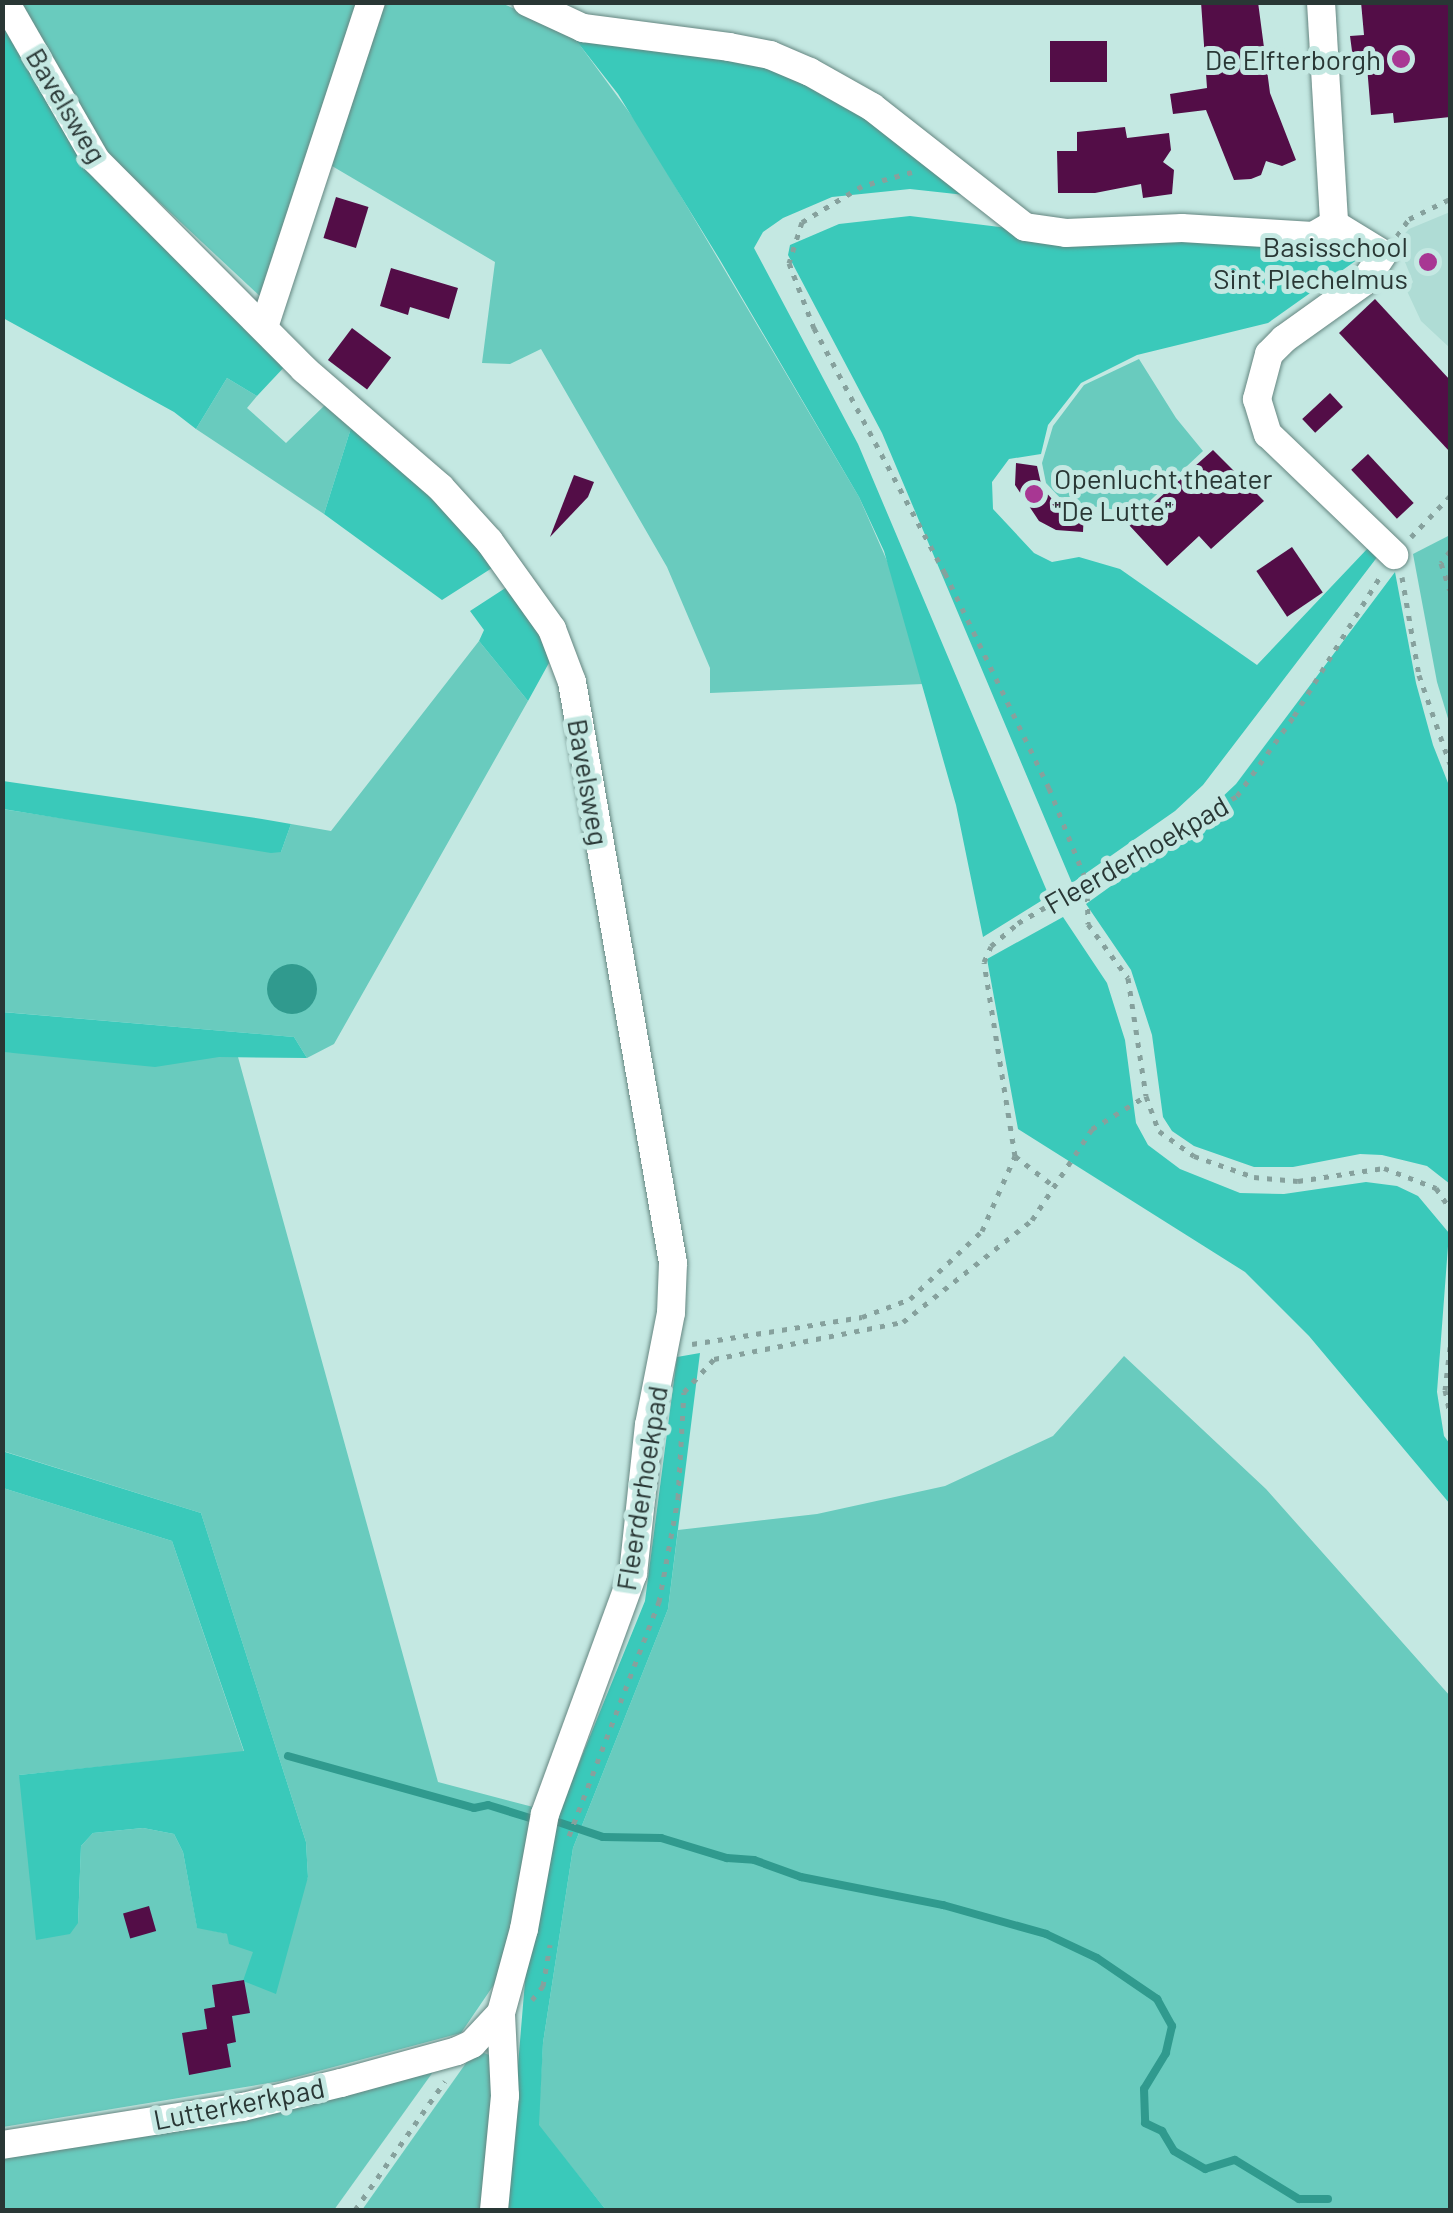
<!DOCTYPE html>
<html>
<head>
<meta charset="utf-8">
<style>
  body { margin:0 }
  #map { position:relative; width:1453px; height:2213px; overflow:hidden; background:#c4e8e2; font-family:Barlow,sans-serif }
  div>[style] { position:absolute }
  [style*='--x'] { left:calc(var(--x)*1px); top:calc(var(--y)*1px); width:calc(var(--w)*1px); rotate:calc(var(--a)*1deg) }
  .built>* { inset:0; background:#afdcd5 }
  .green>* { inset:0; background:#69cbbe }
  .forest>* { inset:0; background:#3ac9ba }
  .water>* { inset:0; background:#309a8e }
  .round { border-radius:50% }
  .stream>* { height:8px; margin:-4px; padding:0 4px; transform-origin:4px; border-radius:4px; background:#309a8e }
  .building>* { inset:0; background:#530d47; transform-origin:0 0 }
  .path>* { height:5px; margin-top:-2.5px; transform-origin:0; background:repeating-linear-gradient(90deg,#86a19d 0 5px,transparent 0 13px) }
  .roads { filter:drop-shadow(0 0 2px #658681) drop-shadow(0 0 2px #658681) }
  .minor>* { height:28px; margin:-14px; padding:0 14px; transform-origin:14px; border-radius:14px; background:#fff }
  .dots>* { width:28px; height:28px; translate:-50% -50%; box-sizing:border-box; border:5px solid #c4e8e2; border-radius:50% }
  span { translate:-50% -50%; white-space:nowrap; text-align:center; line-height:1.15; -webkit-text-stroke:10px #c4e8e2; paint-order:stroke }
  .poi-label { font-size:28px; color:#293735 }
  .right { translate:-100% -50%; text-align:right }
  .left { translate:0 -50%; text-align:left }
  .street-label { font-size:28px; color:#293735 }
  .frame { position:absolute; inset:0; border:5px solid #293735; pointer-events:none }
</style>
</head>
<body>
<div id="map">
  <div class="built">
    <i style="clip-path:polygon(1450px 212px,1450px 348px,1421px 321px,1407px 291px,1413px 282px,1397px 242px,1409px 229px)"></i>
  </div>
  <div class="green">
    <i style="clip-path:polygon(17px 3px,359px 3px,263px 299px,114px 160px,73px 105px)"></i>
    <i style="clip-path:polygon(381px 3px,501px 3px,571px 33px,640px 127px,859px 497px,895px 579px,923px 684px,710px 693px,710px 668px,667px 567px,541px 349px,510px 364px,482px 363px,495px 262px,332px 166px)"></i>
    <i style="clip-path:polygon(1139px 359px,1176px 418px,1203px 451px,1137px 513px,1064px 502px,1046px 483px,1042px 463px,1053px 426px,1084px 385px)"></i>
    <i style="clip-path:polygon(227px 378px,257px 396px,247px 408px,286px 443px,325px 405px,351px 428px,324px 514px,196px 429px)"></i>
    <i style="clip-path:polygon(1450px 535px,1450px 725px,1437px 682px,1413px 554px)"></i>
    <i style="clip-path:polygon(479px 641px,528px 701px,334px 1044px,307px 1058px,294px 1037px,3px 1012px,2px 809px,281px 852px,291px 824px,331px 831px)"></i>
    <i style="clip-path:polygon(3px 1052px,238px 1057px,438px 1782px,537px 1808px,508px 1964px,461px 2033px,281px 2081px,3px 2127px,3px 1488px,172px 1541px,244px 1752px,19px 1775px,78px 1923px,81px 1846px,93px 1833px,143px 1828px,174px 1834px,183px 1852px,197px 1927px,228px 1934px,308px 1878px,306px 1842px,201px 1513px,3px 1451px)"></i>
    <i style="clip-path:polygon(1124px 1356px,1266px 1489px,1450px 1696px,1450px 2210px,606px 2210px,538px 2125px,543px 2043px,573px 1848px,668px 1609px,678px 1530px,817px 1514px,945px 1486px,1053px 1436px)"></i>
    <i style="clip-path:polygon(484px 2053px,495px 2057px,484px 2210px,362px 2210px,471px 2056px)"></i>
    <i style="clip-path:polygon(438px 2065px,334px 2210px,3px 2210px,3px 2152px)"></i>
  </div>
  <div class="forest">
    <i style="clip-path:polygon(2px 24px,81px 159px,288px 363px,257px 396px,227px 378px,196px 429px,174px 412px,3px 318px)"></i>
    <i style="clip-path:polygon(575px 39px,749px 55px,852px 100px,974px 196px,910px 189px,832px 197px,783px 218px,763px 232px,754px 248px,858px 444px,1049px 896px,983px 937px,956px 805px,884px 551px,859px 497px,720px 260px,618px 94px)"></i>
    <i style="clip-path:polygon(910px 216px,1041px 232px,1310px 244px,1358px 242px,1363px 247px,1361px 257px,1268px 323px,1137px 355px,1081px 383px,1048px 425px,1041px 454px,1009px 459px,992px 482px,993px 509px,1034px 553px,1052px 562px,1079px 557px,1120px 569px,1257px 665px,1368px 548px,1378px 556px,1203px 785px,1175px 811px,1072px 883px,882px 433px,788px 255px,790px 245px,839px 224px)"></i>
    <i style="clip-path:polygon(351px 428px,365px 441px,380px 442px,503px 561px,442px 600px,324px 514px)"></i>
    <i style="clip-path:polygon(1395px 572px,1416px 683px,1433px 745px,1450px 788px,1450px 1184px,1427px 1166px,1382px 1155px,1360px 1154px,1293px 1167px,1254px 1167px,1194px 1146px,1172px 1131px,1163px 1117px,1152px 1035px,1131px 970px,1086px 904px,1182px 835px,1236px 784px)"></i>
    <i style="clip-path:polygon(516px 581px,550px 661px,528px 701px,479px 641px,484px 630px,470px 611px)"></i>
    <i style="clip-path:polygon(3px 781px,262px 819px,291px 824px,281px 852px,271px 853px,3px 809px)"></i>
    <i style="clip-path:polygon(1063px 917px,1107px 983px,1125px 1040px,1136px 1123px,1148px 1145px,1180px 1169px,1240px 1193px,1284px 1194px,1366px 1182px,1397px 1186px,1418px 1196px,1449px 1233px,1437px 1392px,1444px 1436px,1450px 1444px,1450px 1504px,1309px 1336px,1245px 1272px,1018px 1129px,987px 959px)"></i>
    <i style="clip-path:polygon(2px 1012px,294px 1037px,307px 1058px,219px 1057px,155px 1067px,3px 1052px)"></i>
    <i style="clip-path:polygon(700px 1353px,668px 1609px,573px 1848px,543px 2043px,539px 2125px,606px 2210px,506px 2210px,526px 1969px,558px 1815px,645px 1601px,677px 1357px)"></i>
    <i style="clip-path:polygon(2px 1451px,201px 1513px,306px 1842px,308px 1877px,276px 1994px,243px 1981px,253px 1952px,229px 1944px,227px 1934px,197px 1928px,183px 1852px,174px 1834px,143px 1828px,93px 1833px,81px 1846px,78px 1923px,70px 1934px,36px 1940px,19px 1775px,244px 1751px,172px 1541px,3px 1488px)"></i>
  </div>
  <div class="water">
    <i class="round" style="left:267px;top:964px;width:50px;height:50px"></i>
  </div>
  <div class="stream">
    <i style="--x:288;--y:1756;--w:193;--a:15.6"></i>
    <i style="--x:474;--y:1808;--w:14;--a:-12"></i>
    <i style="--x:488;--y:1805;--w:44;--a:17.2"></i>
    <i style="--x:558;--y:1822;--w:47;--a:18.4"></i>
    <i style="--x:603;--y:1837;--w:58;--a:1"></i>
    <i style="--x:661;--y:1838;--w:69;--a:16.9"></i>
    <i style="--x:727;--y:1858;--w:27;--a:4"></i>
    <i style="--x:754;--y:1860;--w:50;--a:19.9"></i>
    <i style="--x:801;--y:1877;--w:145;--a:11.2"></i>
    <i style="--x:943;--y:1905;--w:107;--a:15.7"></i>
    <i style="--x:1046;--y:1934;--w:56;--a:25.2"></i>
    <i style="--x:1097;--y:1958;--w:73;--a:34.3"></i>
    <i style="--x:1157;--y:1999;--w:31;--a:61"></i>
    <i style="--x:1172;--y:2026;--w:28;--a:103"></i>
    <i style="--x:1166;--y:2053;--w:42;--a:121.4"></i>
    <i style="--x:1144;--y:2089;--w:34;--a:88"></i>
    <i style="--x:1145;--y:2123;--w:19;--a:25"></i>
    <i style="--x:1162;--y:2131;--w:23;--a:59"></i>
    <i style="--x:1174;--y:2151;--w:36;--a:30"></i>
    <i style="--x:1205;--y:2169;--w:31;--a:-17"></i>
    <i style="--x:1235;--y:2160;--w:75;--a:31.4"></i>
    <i style="--x:1299;--y:2199;--w:29;--a:0"></i>
  </div>
  <div class="building">
    <i style="clip-path:polygon(1201px 2px,1258px 2px,1270px 93px,1296px 160px,1282px 166px,1266px 161px,1261px 175px,1251px 179px,1234px 180px,1206px 110px,1173px 114px,1170px 94px,1207px 88px)"></i>
    <i style="clip-path:polygon(1361px 2px,1450px 2px,1450px 117px,1394px 123px,1393px 113px,1371px 115px,1367px 66px,1353px 67px,1352px 51px,1350px 36px,1364px 35px)"></i>
    <i style="left:1050px;top:41px;width:57px;height:41px"></i>
    <i style="clip-path:polygon(1125px 127px,1127px 138px,1169px 133px,1171px 150px,1163px 162px,1174px 170px,1172px 194px,1143px 198px,1141px 184px,1095px 193px,1058px 193px,1057px 151px,1077px 151px,1077px 132px)"></i>
    <i style="left:336px;top:197px;width:34px;height:43px;rotate:17deg"></i>
    <i style="clip-path:polygon(391px 268px,458px 288px,449px 319px,410px 307px,408px 315px,380px 306px)"></i>
    <i style="clip-path:polygon(1375px 299px,1450px 380px,1450px 452px,1339px 333px)"></i>
    <i style="left:352px;top:328px;width:49px;height:40px;rotate:37deg"></i>
    <i style="left:1330px;top:393px;width:19px;height:38px;rotate:47deg"></i>
    <i style="clip-path:polygon(1213px 450px,1264px 501px,1211px 549px,1199px 536px,1167px 566px,1129px 525px)"></i>
    <i style="left:1368px;top:454px;width:67px;height:23px;rotate:47deg"></i>
    <i style="clip-path:polygon(1016px 463px,1037px 466px,1042px 488px,1052px 499px,1065px 509px,1084px 511px,1083px 532px,1056px 530px,1039px 521px,1015px 485px)"></i>
    <i style="clip-path:polygon(574px 475px,594px 482px,588px 497px,550px 537px)"></i>
    <i style="left:1292px;top:547px;width:55px;height:43px;rotate:56deg"></i>
    <i style="left:149px;top:1906px;width:26px;height:27px;rotate:74deg"></i>
    <i style="clip-path:polygon(244px 1980px,250px 2013px,232px 2016px,236px 2042px,227px 2044px,231px 2067px,189px 2075px,182px 2033px,207px 2029px,204px 2009px,215px 2007px,212px 1985px)"></i>
  </div>
  <div class="path">
    <i style="--x:912;--y:172;--w:52;--a:164.4"></i>
    <i style="--x:862;--y:186;--w:70;--a:149"></i>
    <i style="--x:802;--y:222;--w:43;--a:107.6"></i>
    <i style="--x:789;--y:263;--w:70;--a:69"></i>
    <i style="--x:814;--y:328;--w:278;--a:61.9"></i>
    <i style="--x:945;--y:573;--w:239;--a:64.2"></i>
    <i style="--x:1049;--y:788;--w:102;--a:68.2"></i>
    <i style="--x:1087;--y:883;--w:41;--a:88.6"></i>
    <i style="--x:1088;--y:924;--w:67;--a:53.5"></i>
    <i style="--x:1128;--y:978;--w:119;--a:81.3"></i>
    <i style="--x:1146;--y:1096;--w:37;--a:70"></i>
    <i style="--x:1159;--y:1131;--w:43;--a:35.5"></i>
    <i style="--x:1194;--y:1156;--w:64;--a:19.3"></i>
    <i style="--x:1254;--y:1177;--w:44;--a:5.2"></i>
    <i style="--x:1298;--y:1181;--w:87;--a:-8.6"></i>
    <i style="--x:1384;--y:1168;--w:56;--a:21"></i>
    <i style="--x:1436;--y:1188;--w:25;--a:56"></i>
    <i style="--x:1397;--y:236;--w:21;--a:-55"></i>
    <i style="--x:1409;--y:219;--w:46;--a:-26"></i>
    <i style="--x:1411;--y:537;--w:57;--a:-46.4"></i>
    <i style="--x:1450;--y:551;--w:15;--a:127"></i>
    <i style="--x:1441;--y:563;--w:28;--a:72"></i>
    <i style="--x:1402;--y:577;--w:99;--a:80.2"></i>
    <i style="--x:1419;--y:675;--w:94;--a:70.8"></i>
    <i style="--x:1015;--y:1156;--w:51;--a:37.8"></i>
    <i style="--x:692;--y:1344;--w:172;--a:-9"></i>
    <i style="--x:862;--y:1317;--w:51;--a:-20.6"></i>
    <i style="--x:910;--y:1299;--w:99;--a:-43.4"></i>
    <i style="--x:982;--y:1231;--w:82;--a:-66.3"></i>
    <i style="--x:1015;--y:1156;--w:196;--a:-99.1"></i>
    <i style="--x:984;--y:962;--w:17;--a:-66"></i>
    <i style="--x:991;--y:946;--w:35;--a:-40"></i>
    <i style="--x:1018;--y:923;--w:253;--a:-30.1"></i>
    <i style="--x:1237;--y:796;--w:98;--a:-54.5"></i>
    <i style="--x:1294;--y:716;--w:163;--a:-58.3"></i>
    <i style="--x:1450;--y:1347;--w:43;--a:96.6"></i>
    <i style="--x:1445;--y:1390;--w:25;--a:78"></i>
    <i style="--x:569;--y:1836;--w:251;--a:-69"></i>
    <i style="--x:659;--y:1602;--w:106;--a:-79.6"></i>
    <i style="--x:678;--y:1498;--w:106;--a:-86.8"></i>
    <i style="--x:684;--y:1392;--w:45;--a:-47.7"></i>
    <i style="--x:714;--y:1359;--w:193;--a:-11.1"></i>
    <i style="--x:903;--y:1322;--w:164;--a:-38.3"></i>
    <i style="--x:1032;--y:1220;--w:109;--a:-56.6"></i>
    <i style="--x:1092;--y:1129;--w:63;--a:-31.4"></i>
    <i style="--x:532;--y:2000;--w:18;--a:-52"></i>
    <i style="--x:543;--y:1986;--w:42;--a:-80.3"></i>
    <i style="--x:355;--y:2210;--w:157;--a:-55.1"></i>
  </div>
  <div class="roads">
    <div class="minor">
      <i style="--x:527;--y:2;--w:62;--a:24.9"></i>
      <i style="--x:583;--y:28;--w:147;--a:7.4"></i>
      <i style="--x:729;--y:47;--w:42;--a:11"></i>
      <i style="--x:770;--y:55;--w:43;--a:23"></i>
      <i style="--x:810;--y:72;--w:71;--a:29.4"></i>
      <i style="--x:872;--y:107;--w:194;--a:38.1"></i>
      <i style="--x:1025;--y:227;--w:41;--a:8.3"></i>
      <i style="--x:1066;--y:233;--w:116;--a:-2.5"></i>
      <i style="--x:1182;--y:228;--w:131;--a:3.5"></i>
      <i style="--x:1313;--y:236;--w:24;--a:-30"></i>
      <i style="--x:1321;--y:2;--w:222;--a:86.6"></i>
      <i style="--x:1334;--y:224;--w:57;--a:31.5"></i>
      <i style="--x:1383;--y:254;--w:32;--a:124"></i>
      <i style="--x:1365;--y:281;--w:100;--a:144.4"></i>
      <i style="--x:1284;--y:339;--w:21;--a:135"></i>
      <i style="--x:1269;--y:354;--w:47;--a:104.9"></i>
      <i style="--x:1257;--y:399;--w:37;--a:73"></i>
      <i style="--x:1268;--y:434;--w:175;--a:43.8"></i>
      <i style="--x:264;--y:327;--w:342;--a:-71.8"></i>
      <i style="--x:2;--y:2145;--w:244;--a:-9"></i>
      <i style="--x:243;--y:2107;--w:101;--a:-13.8"></i>
      <i style="--x:341;--y:2083;--w:120;--a:-15.4"></i>
      <i style="--x:457;--y:2051;--w:17;--a:-25"></i>
      <i style="--x:472;--y:2044;--w:42;--a:-46.9"></i>
      <i style="--x:501;--y:2013;--w:87;--a:-74.7"></i>
      <i style="--x:524;--y:1929;--w:117;--a:-79.7"></i>
      <i style="--x:545;--y:1814;--w:256;--a:-69.9"></i>
      <i style="--x:633;--y:1574;--w:150;--a:-83.9"></i>
      <i style="--x:649;--y:1425;--w:114;--a:-78.9"></i>
      <i style="--x:671;--y:1313;--w:50;--a:-87.7"></i>
      <i style="--x:673;--y:1263;--w:590;--a:-99.86"></i>
      <i style="--x:572;--y:682;--w:57;--a:-110.7"></i>
      <i style="--x:552;--y:629;--w:108;--a:-125.6"></i>
      <i style="--x:489;--y:541;--w:73;--a:-132.2"></i>
      <i style="--x:440;--y:487;--w:180;--a:-139.1"></i>
      <i style="--x:304;--y:369;--w:295;--a:-134.9"></i>
      <i style="--x:96;--y:160;--w:182;--a:-119.9"></i>
      <i style="--x:494;--y:2210;--w:115;--a:-84.5"></i>
      <i style="--x:505;--y:2096;--w:83;--a:-92.8"></i>
    </div>
  </div>
  <div class="dots">
    <i style="left:1401px;top:59px;background:#a83793"></i>
    <i style="left:1428px;top:262px;background:#a83793"></i>
    <i style="left:1034px;top:494px;background:#a83793"></i>
  </div>
  <div class="poi-label">
    <span class="right" style="left:1381px;top:59px">De Elfterborgh</span>
    <span class="right" style="left:1408px;top:262px">Basisschool<br>Sint Plechelmus</span>
    <span class="left" style="left:1054px;top:494px">Openlucht theater<br>"De Lutte"</span>
  </div>
  <div class="street-label">
    <span style="left:67px;top:105px;rotate:59deg">Bavelsweg</span>
    <span style="left:589px;top:782px;rotate:80deg">Bavelsweg</span>
    <span style="left:1136px;top:854px;rotate:-30deg">Fleerderhoekpad</span>
    <span style="left:641px;top:1488px;rotate:-81deg">Fleerderhoekpad</span>
    <span style="left:239px;top:2103px;rotate:-11deg">Lutterkerkpad</span>
  </div>
  <div class="frame"></div>
</div>
</body>
</html>
